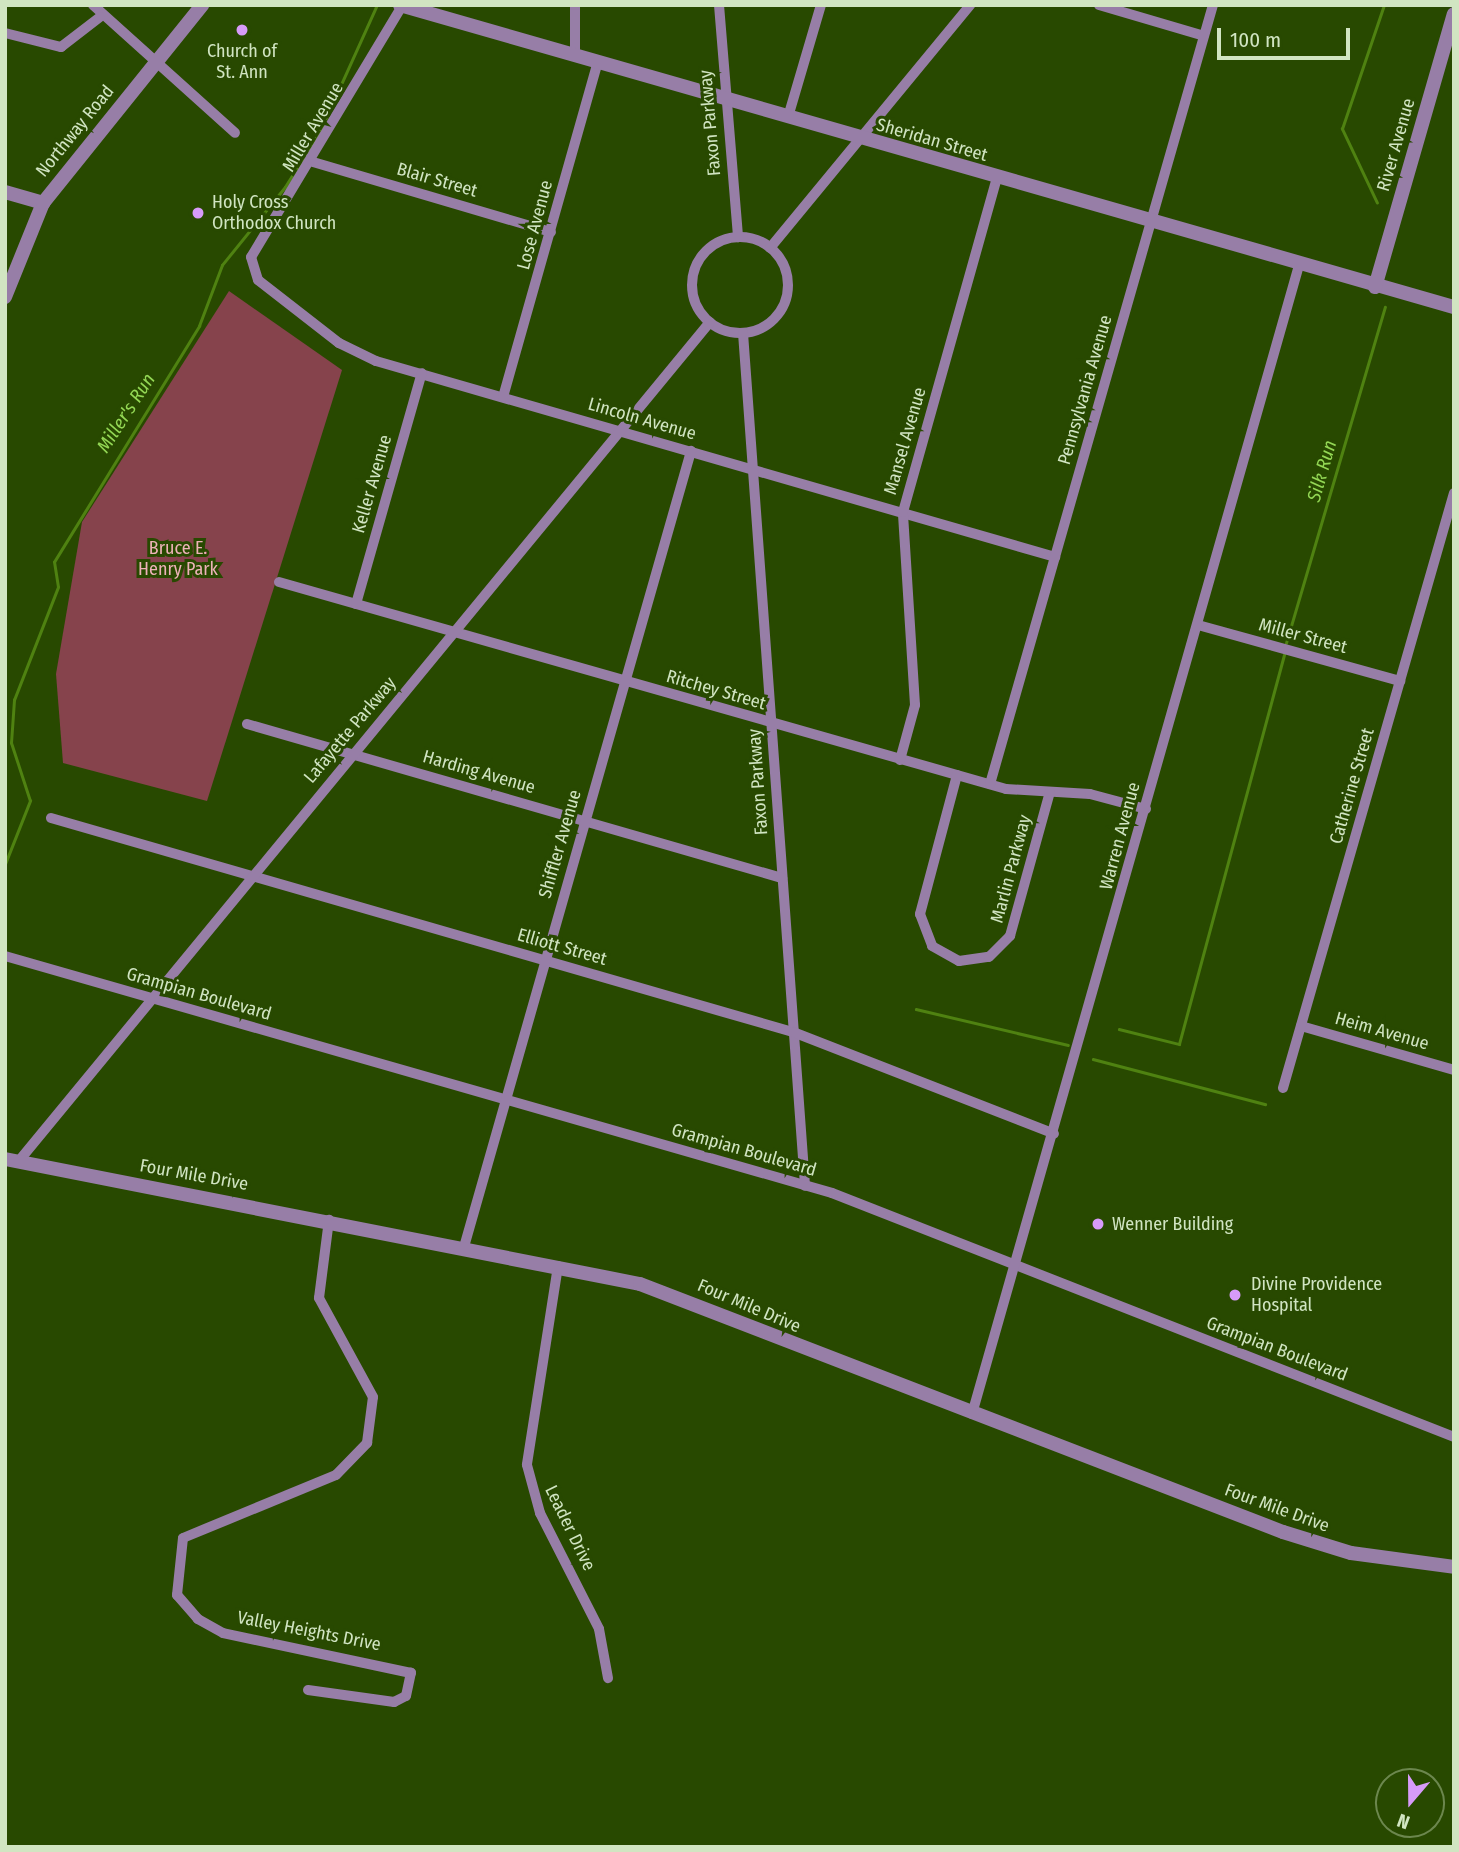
<!DOCTYPE html>
<html>
<head>
<meta charset="utf-8">
<style>
  body { margin:0 }
  #map { position:relative; width:1459px; height:1852px; overflow:hidden; background:#284900; font-family:"Fira Sans Condensed",sans-serif }
  div>[style] { position:absolute }
  [style*='--x'] { left:calc(var(--x)*1px); top:calc(var(--y)*1px); width:calc(var(--w)*1px); rotate:calc(var(--a)*1deg) }
  .green>* { inset:0; background:#86434c }
  .stream>* { height:2.5px; margin:-1.25px; padding:0 1.25px; transform-origin:1.25px; border-radius:1.25px; background:#4f8211 }
  .minor>* { height:10px; margin:-5px; padding:0 5px; transform-origin:5px; border-radius:5px; background:#977ea7 }
  .minor>.ring { margin:-5px; padding:0; box-sizing:content-box; background:none; border:10px solid #977ea7; border-radius:50% }
  .tertiary>* { height:14px; margin:-7px; padding:0 7px; transform-origin:7px; border-radius:7px; background:#977ea7 }
  .dots>* { width:19px; height:19px; translate:-50% -50%; box-sizing:border-box; border:4px solid #284900; border-radius:50% }
  span { translate:-50% -50%; white-space:nowrap; text-align:center; line-height:1.15; -webkit-text-stroke:6px #284900; paint-order:stroke }
  .poi-label { font-size:18px; color:#d1e5c2 }
  .left { translate:0 -50%; text-align:left }
  .street-label { font-size:18px; color:#d1e5c2 }
  .park-label { font-size:18px; color:#eeb2b8 }
  .water-label { font-size:19px; color:#93d754; font-style:italic }
  .frame { position:absolute; inset:0; border:7px solid #d1e5c2; pointer-events:none }
  .north { position:absolute; left:1375px; top:1768px; width:70px; height:70px; box-sizing:border-box; background:#284900; border:2px solid #6c874e; border-radius:50%; rotate:200deg; font-size:19px; font-weight:700; line-height:28px; text-align:center; color:#d1e5c2 }
  .north::after { content:''; display:block; margin:auto; width:24px; height:32px; background:#d79bf9; clip-path:polygon(50% 0,100% 100%,50% 72%,0 100%) }
  .scale { position:absolute; left:1217px; top:28px; width:133px; height:32px; box-sizing:border-box; border:4px solid #d1e5c2; border-top:0; padding-left:9px; font-size:21px; line-height:24px; white-space:nowrap; color:#d1e5c2; -webkit-text-stroke:5px #284900; paint-order:stroke }
</style>
</head>
<body>
<div id="map">
  <div class="green">
    <i style="clip-path:polygon(229px 291px,342px 370px,207px 801px,63px 763px,56px 674px,82px 522px)"></i>
  </div>
  <div class="stream">
    <i style="--x:1377;--y:203;--w:82;--a:-115.3"></i>
    <i style="--x:1342;--y:129;--w:131;--a:-71.3"></i>
    <i style="--x:1286;--y:643;--w:350;--a:-73.6"></i>
    <i style="--x:5;--y:864;--w:68;--a:-68.4"></i>
    <i style="--x:30;--y:801;--w:61;--a:-108.1"></i>
    <i style="--x:11;--y:743;--w:43;--a:-86"></i>
    <i style="--x:14;--y:700;--w:121;--a:-68.7"></i>
    <i style="--x:58;--y:587;--w:25;--a:-99"></i>
    <i style="--x:54;--y:562;--w:277;--a:-58.4"></i>
    <i style="--x:199;--y:326;--w:65;--a:-69.3"></i>
    <i style="--x:222;--y:265;--w:100;--a:-51.1"></i>
    <i style="--x:285;--y:187;--w:66;--a:-58"></i>
    <i style="--x:320;--y:131;--w:138;--a:-65.7"></i>
    <i style="--x:916;--y:1009;--w:156;--a:13.3"></i>
    <i style="--x:1119;--y:1029;--w:62;--a:14"></i>
    <i style="--x:1179;--y:1044;--w:403;--a:-74.9"></i>
    <i style="--x:1093;--y:1059;--w:178;--a:14.7"></i>
  </div>
  <div class="minor">
    <i style="--x:93;--y:5;--w:191;--a:42"></i>
    <i style="--x:575;--y:5;--w:50;--a:90"></i>
    <i style="--x:719;--y:5;--w:233;--a:85.3"></i>
    <i style="--x:1099;--y:5;--w:109;--a:16.4"></i>
    <i style="--x:402;--y:6;--w:293;--a:121"></i>
    <i style="--x:251;--y:257;--w:24;--a:73"></i>
    <i style="--x:258;--y:280;--w:103;--a:37.9"></i>
    <i style="--x:339;--y:343;--w:41;--a:25.9"></i>
    <i style="--x:376;--y:361;--w:707;--a:16.1"></i>
    <i style="--x:5;--y:33;--w:58;--a:14"></i>
    <i style="--x:61;--y:47;--w:49;--a:-37.6"></i>
    <i style="--x:788;--y:117;--w:117;--a:-73.6"></i>
    <i style="--x:313;--y:162;--w:248;--a:16.4"></i>
    <i class="ring" style="left:692px;top:237px;width:86px;height:86px"></i>
    <i style="--x:770;--y:248;--w:315;--a:-50.5"></i>
    <i style="--x:743;--y:333;--w:855;--a:85.84"></i>
    <i style="--x:503;--y:397;--w:348;--a:-74.2"></i>
    <i style="--x:279;--y:582;--w:756;--a:15.89"></i>
    <i style="--x:1006;--y:789;--w:84;--a:3.4"></i>
    <i style="--x:1090;--y:794;--w:58;--a:15"></i>
    <i style="--x:356;--y:604;--w:240;--a:-74.1"></i>
    <i style="--x:1198;--y:625;--w:210;--a:15.5"></i>
    <i style="--x:247;--y:724;--w:557;--a:16.06"></i>
    <i style="--x:900;--y:760;--w:57;--a:-74.7"></i>
    <i style="--x:915;--y:705;--w:193;--a:-93.6"></i>
    <i style="--x:903;--y:512;--w:347;--a:-74.3"></i>
    <i style="--x:957;--y:775;--w:144;--a:104.9"></i>
    <i style="--x:920;--y:914;--w:34;--a:69"></i>
    <i style="--x:932;--y:946;--w:31;--a:29"></i>
    <i style="--x:959;--y:961;--w:30;--a:-8"></i>
    <i style="--x:989;--y:957;--w:30;--a:-45"></i>
    <i style="--x:1010;--y:936;--w:149;--a:-74.5"></i>
    <i style="--x:990;--y:784;--w:810;--a:-74.03"></i>
    <i style="--x:51;--y:818;--w:772;--a:16.09"></i>
    <i style="--x:793;--y:1032;--w:280;--a:21.3"></i>
    <i style="--x:5;--y:956;--w:860;--a:15.99"></i>
    <i style="--x:832;--y:1193;--w:668;--a:21.42"></i>
    <i style="--x:1301;--y:1026;--w:159;--a:16"></i>
    <i style="--x:1283;--y:1088;--w:619;--a:-73.97"></i>
    <i style="--x:18;--y:1162;--w:1088;--a:-50.52"></i>
    <i style="--x:464;--y:1247;--w:828;--a:-74.08"></i>
    <i style="--x:558;--y:1266;--w:201;--a:98.9"></i>
    <i style="--x:527;--y:1465;--w:50;--a:74.8"></i>
    <i style="--x:540;--y:1513;--w:130;--a:63"></i>
    <i style="--x:599;--y:1629;--w:50;--a:79.6"></i>
    <i style="--x:972;--y:1414;--w:1195;--a:-74.11"></i>
    <i style="--x:308;--y:1690;--w:87;--a:7.9"></i>
    <i style="--x:394;--y:1702;--w:13;--a:-27"></i>
    <i style="--x:406;--y:1696;--w:24;--a:-78"></i>
    <i style="--x:411;--y:1673;--w:192;--a:-168"></i>
    <i style="--x:223;--y:1633;--w:29;--a:-151"></i>
    <i style="--x:198;--y:1619;--w:32;--a:-131"></i>
    <i style="--x:177;--y:1595;--w:57;--a:-84"></i>
    <i style="--x:183;--y:1538;--w:165;--a:-22.4"></i>
    <i style="--x:336;--y:1475;--w:45;--a:-45.9"></i>
    <i style="--x:367;--y:1443;--w:46;--a:-82.6"></i>
    <i style="--x:373;--y:1397;--w:113;--a:-118.6"></i>
    <i style="--x:319;--y:1298;--w:79;--a:-82.7"></i>
  </div>
  <div class="tertiary">
    <i style="--x:400;--y:5;--w:1096;--a:15.99"></i>
    <i style="--x:5;--y:192;--w:40;--a:16"></i>
    <i style="--x:1375;--y:287;--w:284;--a:-73.9"></i>
    <i style="--x:5;--y:297;--w:101;--a:-68"></i>
    <i style="--x:43;--y:203;--w:254;--a:-51.2"></i>
    <i style="--x:5;--y:1159;--w:647;--a:11.14"></i>
    <i style="--x:640;--y:1284;--w:689;--a:21.09"></i>
    <i style="--x:1283;--y:1532;--w:71;--a:17.2"></i>
    <i style="--x:1351;--y:1553;--w:104;--a:7.7"></i>
  </div>
  <div class="dots">
    <i style="left:242px;top:30px;background:#d79bf9"></i>
    <i style="left:198px;top:213px;background:#d79bf9"></i>
    <i style="left:1098px;top:1224px;background:#d79bf9"></i>
    <i style="left:1235px;top:1295px;background:#d79bf9"></i>
  </div>
  <div class="poi-label">
    <span style="left:242px;top:62px">Church of<br>St. Ann</span>
    <span class="left" style="left:212px;top:213px">Holy Cross<br>Orthodox Church</span>
    <span class="left" style="left:1112px;top:1224px">Wenner Building</span>
    <span class="left" style="left:1251px;top:1295px">Divine Providence<br>Hospital</span>
  </div>
  <div class="street-label">
    <span style="left:710px;top:123px;rotate:-95deg">Faxon Parkway</span>
    <span style="left:313px;top:127px;rotate:-59deg">Miller Avenue</span>
    <span style="left:75px;top:131px;rotate:-51deg">Northway Road</span>
    <span style="left:932px;top:140px;rotate:16deg">Sheridan Street</span>
    <span style="left:1396px;top:145px;rotate:-74deg">River Avenue</span>
    <span style="left:437px;top:180px;rotate:16deg">Blair Street</span>
    <span style="left:535px;top:225px;rotate:-75deg">Lose Avenue</span>
    <span style="left:1085px;top:390px;rotate:-74deg">Pennsylvania Avenue</span>
    <span style="left:642px;top:419px;rotate:16deg">Lincoln Avenue</span>
    <span style="left:905px;top:441px;rotate:-74deg">Mansel Avenue</span>
    <span style="left:372px;top:484px;rotate:-74deg">Keller Avenue</span>
    <span style="left:1303px;top:636px;rotate:15deg">Miller Street</span>
    <span style="left:716px;top:690px;rotate:16deg">Ritchey Street</span>
    <span style="left:350px;top:730px;rotate:-50deg">Lafayette Parkway</span>
    <span style="left:479px;top:772px;rotate:16deg">Harding Avenue</span>
    <span style="left:758px;top:782px;rotate:-94deg">Faxon Parkway</span>
    <span style="left:1352px;top:786px;rotate:-74deg">Catherine Street</span>
    <span style="left:1120px;top:836px;rotate:-75deg">Warren Avenue</span>
    <span style="left:560px;top:844px;rotate:-74deg">Shiffler Avenue</span>
    <span style="left:1011px;top:869px;rotate:-75deg">Marlin Parkway</span>
    <span style="left:562px;top:947px;rotate:16deg">Elliott Street</span>
    <span style="left:199px;top:994px;rotate:16deg">Grampian Boulevard</span>
    <span style="left:1382px;top:1031px;rotate:16deg">Heim Avenue</span>
    <span style="left:744px;top:1150px;rotate:16deg">Grampian Boulevard</span>
    <span style="left:194px;top:1175px;rotate:10deg">Four Mile Drive</span>
    <span style="left:749px;top:1306px;rotate:23deg">Four Mile Drive</span>
    <span style="left:1277px;top:1349px;rotate:21deg">Grampian Boulevard</span>
    <span style="left:1277px;top:1508px;rotate:20deg">Four Mile Drive</span>
    <span style="left:570px;top:1528px;rotate:64deg">Leader Drive</span>
    <span style="left:309px;top:1631px;rotate:11deg">Valley Heights Drive</span>
  </div>
  <div class="park-label">
    <span style="left:178px;top:559px">Bruce E.<br>Henry Park</span>
  </div>
  <div class="water-label">
    <span style="left:126px;top:413px;rotate:-57deg">Miller's Run</span>
    <span style="left:1322px;top:471px;rotate:-74deg">Silk Run</span>
  </div>
  <div class="frame"></div>
  <div class="north">N</div>
  <div class="scale">100 m</div>
</div>
</body>
</html>
